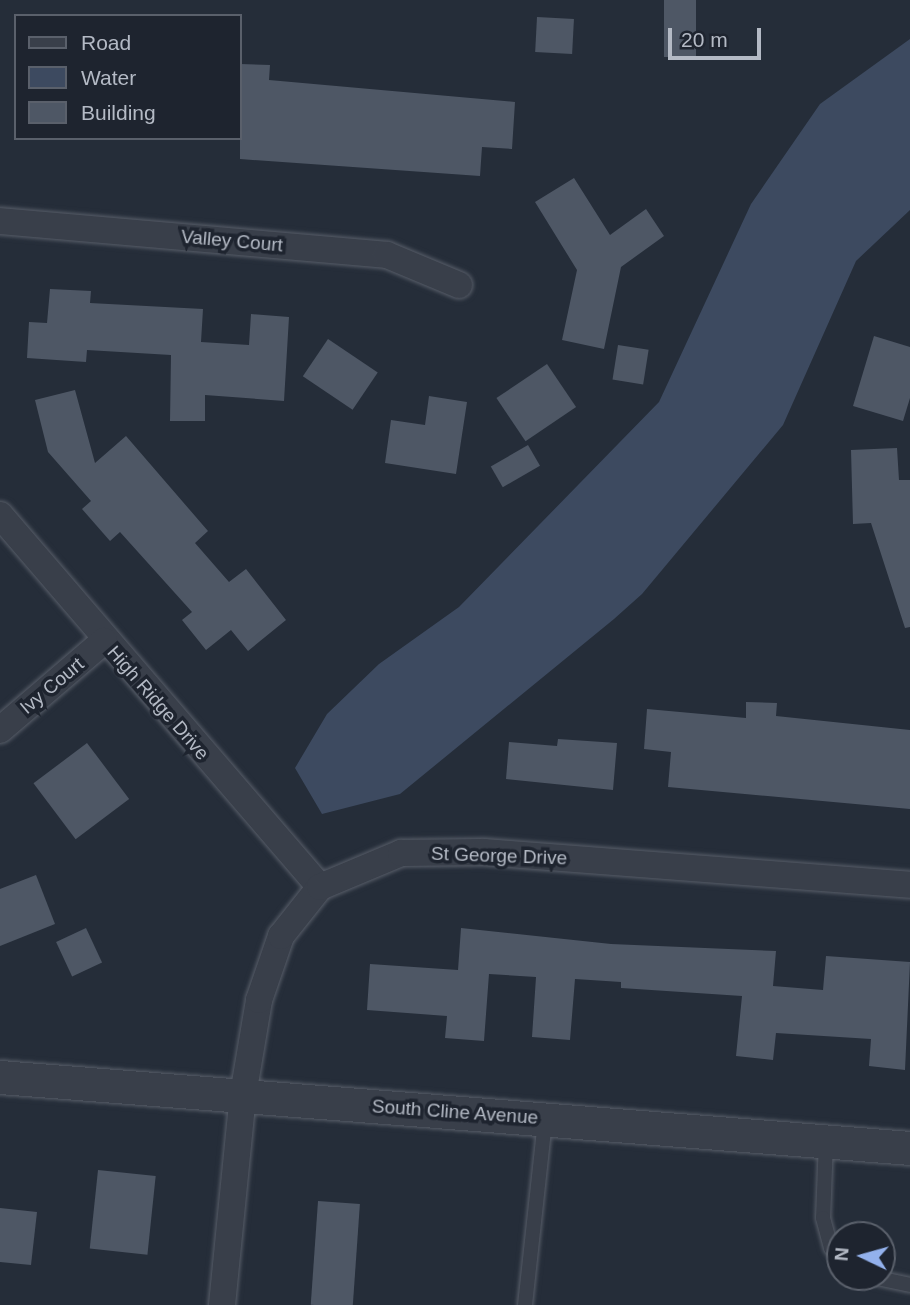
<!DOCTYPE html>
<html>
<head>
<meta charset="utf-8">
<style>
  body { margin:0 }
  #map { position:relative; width:910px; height:1305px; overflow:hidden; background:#252d39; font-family:Helvetica,sans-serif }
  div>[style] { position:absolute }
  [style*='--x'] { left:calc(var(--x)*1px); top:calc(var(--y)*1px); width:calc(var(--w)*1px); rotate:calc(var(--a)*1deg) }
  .water>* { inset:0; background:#3d4a60 }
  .building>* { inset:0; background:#4e5765; transform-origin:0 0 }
  .roads { filter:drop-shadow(0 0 2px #575d68) drop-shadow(0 0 2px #575d68) }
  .service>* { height:14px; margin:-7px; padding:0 7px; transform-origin:7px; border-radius:7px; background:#393f4a }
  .minor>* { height:26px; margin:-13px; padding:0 13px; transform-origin:13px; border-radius:13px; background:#393f4a }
  .tertiary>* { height:33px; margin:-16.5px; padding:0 16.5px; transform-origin:16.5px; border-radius:16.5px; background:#393f4a }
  span { translate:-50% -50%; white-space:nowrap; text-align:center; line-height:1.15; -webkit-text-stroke:7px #1e242f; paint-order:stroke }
  .street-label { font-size:19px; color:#b4bac5 }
  .legend { position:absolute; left:14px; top:14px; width:228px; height:126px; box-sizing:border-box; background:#1e242f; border:2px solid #5a606b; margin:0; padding:9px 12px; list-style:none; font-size:21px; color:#b4bac5 }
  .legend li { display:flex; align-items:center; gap:14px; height:35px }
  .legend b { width:35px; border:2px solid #5a606b }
  .north { position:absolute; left:826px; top:1221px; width:70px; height:70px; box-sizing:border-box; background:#1e242f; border:2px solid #5a606b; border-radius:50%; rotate:275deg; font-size:19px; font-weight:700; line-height:28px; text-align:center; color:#b4bac5 }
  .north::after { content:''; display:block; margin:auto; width:24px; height:32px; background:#93b1ec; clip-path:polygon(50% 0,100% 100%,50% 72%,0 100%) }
  .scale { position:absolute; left:668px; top:28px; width:93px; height:32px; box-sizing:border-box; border:4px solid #b4bac5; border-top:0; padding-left:9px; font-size:21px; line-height:24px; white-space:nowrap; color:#b4bac5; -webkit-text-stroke:5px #1e242f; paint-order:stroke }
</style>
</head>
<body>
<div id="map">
  <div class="water">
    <i style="clip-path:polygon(910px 39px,910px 210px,856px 261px,783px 425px,642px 594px,614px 619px,400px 794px,322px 814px,295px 768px,327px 714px,379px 664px,459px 607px,659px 402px,751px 204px,820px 104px)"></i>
  </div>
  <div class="building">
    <i style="left:664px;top:0;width:32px;height:57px"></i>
    <i style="left:537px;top:17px;width:37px;height:35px;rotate:3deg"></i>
    <i style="clip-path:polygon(240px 64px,270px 65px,269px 80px,515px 102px,512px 149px,482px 147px,480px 176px,240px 159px)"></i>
    <i style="clip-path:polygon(574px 178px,610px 235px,646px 209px,664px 236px,621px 267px,604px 349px,562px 340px,577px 270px,535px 202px)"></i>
    <i style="clip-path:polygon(50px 289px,91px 291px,90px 303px,203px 309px,201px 342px,249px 345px,251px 314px,289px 317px,284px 401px,205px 395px,205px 421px,170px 421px,171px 355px,87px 350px,86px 362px,27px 358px,29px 322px,47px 323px)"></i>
    <i style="clip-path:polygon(874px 336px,910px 347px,910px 398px,903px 421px,853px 406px)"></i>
    <i style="left:328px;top:339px;width:60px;height:45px;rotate:34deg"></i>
    <i style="left:618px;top:345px;width:31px;height:35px;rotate:9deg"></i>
    <i style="left:547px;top:364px;width:52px;height:61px;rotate:56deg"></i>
    <i style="clip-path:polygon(75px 390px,95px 463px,126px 436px,208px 531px,195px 543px,229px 582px,246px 569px,286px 620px,248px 651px,231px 630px,206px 650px,182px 620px,192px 612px,120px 532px,110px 541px,82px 509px,91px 501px,48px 452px,35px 400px)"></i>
    <i style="clip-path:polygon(429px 396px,467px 402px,456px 474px,385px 463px,391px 420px,425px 425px)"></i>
    <i style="left:528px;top:445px;width:24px;height:43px;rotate:60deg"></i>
    <i style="clip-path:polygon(897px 448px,899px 480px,910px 480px,910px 627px,905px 628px,871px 523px,853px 524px,851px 450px)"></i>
    <i style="clip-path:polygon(746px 702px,777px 703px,776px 716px,910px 730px,910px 809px,668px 787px,671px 752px,644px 749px,647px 709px,746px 718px)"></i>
    <i style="clip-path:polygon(558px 739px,617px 743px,613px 790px,506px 779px,509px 742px,557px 746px)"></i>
    <i style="left:87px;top:743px;width:70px;height:67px;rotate:53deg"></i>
    <i style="clip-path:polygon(36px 875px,55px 924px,0 946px,0 889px)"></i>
    <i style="left:86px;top:928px;width:38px;height:33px;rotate:65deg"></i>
    <i style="clip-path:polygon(461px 928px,611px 944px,776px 951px,773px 986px,823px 990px,826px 956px,910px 962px,905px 1070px,869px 1066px,871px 1039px,776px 1033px,773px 1060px,736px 1056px,742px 996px,621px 988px,621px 982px,575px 979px,570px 1040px,532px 1037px,536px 977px,489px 974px,484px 1041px,445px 1038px,447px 1016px,367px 1010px,370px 964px,458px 970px)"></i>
    <i style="left:98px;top:1170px;width:58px;height:79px;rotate:6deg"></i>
    <i style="left:318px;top:1201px;width:42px;height:104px;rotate:4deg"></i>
    <i style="clip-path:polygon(0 1208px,37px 1212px,31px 1265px,0 1262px)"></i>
  </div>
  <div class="roads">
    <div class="service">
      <i style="--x:826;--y:1141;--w:77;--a:92.2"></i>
      <i style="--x:823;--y:1218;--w:31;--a:75"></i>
      <i style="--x:831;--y:1248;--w:13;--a:48"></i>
      <i style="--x:873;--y:1277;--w:38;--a:12"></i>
      <i style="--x:525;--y:1305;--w:186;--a:-83.8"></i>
    </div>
    <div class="minor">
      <i style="--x:0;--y:221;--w:388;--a:5"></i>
      <i style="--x:387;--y:255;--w:78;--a:22.6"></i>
      <i style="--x:0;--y:515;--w:491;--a:49.3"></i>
      <i style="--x:0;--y:730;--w:137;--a:-40.6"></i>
      <i style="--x:222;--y:1305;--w:211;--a:-84.3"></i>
      <i style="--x:243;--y:1095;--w:96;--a:-80.4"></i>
      <i style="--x:259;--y:1000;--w:68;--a:-71"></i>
      <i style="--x:281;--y:936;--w:63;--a:-51.5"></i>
      <i style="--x:320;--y:887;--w:88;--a:-22.8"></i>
      <i style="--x:401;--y:853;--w:83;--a:-0.7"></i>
      <i style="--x:484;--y:852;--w:427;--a:4.4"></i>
    </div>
    <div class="tertiary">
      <i style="--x:0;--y:1077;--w:913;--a:4.46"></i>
    </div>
  </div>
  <div class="street-label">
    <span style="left:232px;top:241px;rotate:5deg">Valley Court</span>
    <span style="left:52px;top:686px;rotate:-40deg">Ivy Court</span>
    <span style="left:158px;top:703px;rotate:49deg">High Ridge Drive</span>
    <span style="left:499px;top:856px;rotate:2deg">St George Drive</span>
    <span style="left:455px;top:1112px;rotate:4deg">South Cline Avenue</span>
  </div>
  <ul class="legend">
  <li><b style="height:9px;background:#393f4a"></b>Road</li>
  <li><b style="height:19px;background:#3d4a60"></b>Water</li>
  <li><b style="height:19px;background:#4e5765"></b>Building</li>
  </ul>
  <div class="north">N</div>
  <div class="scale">20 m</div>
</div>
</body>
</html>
